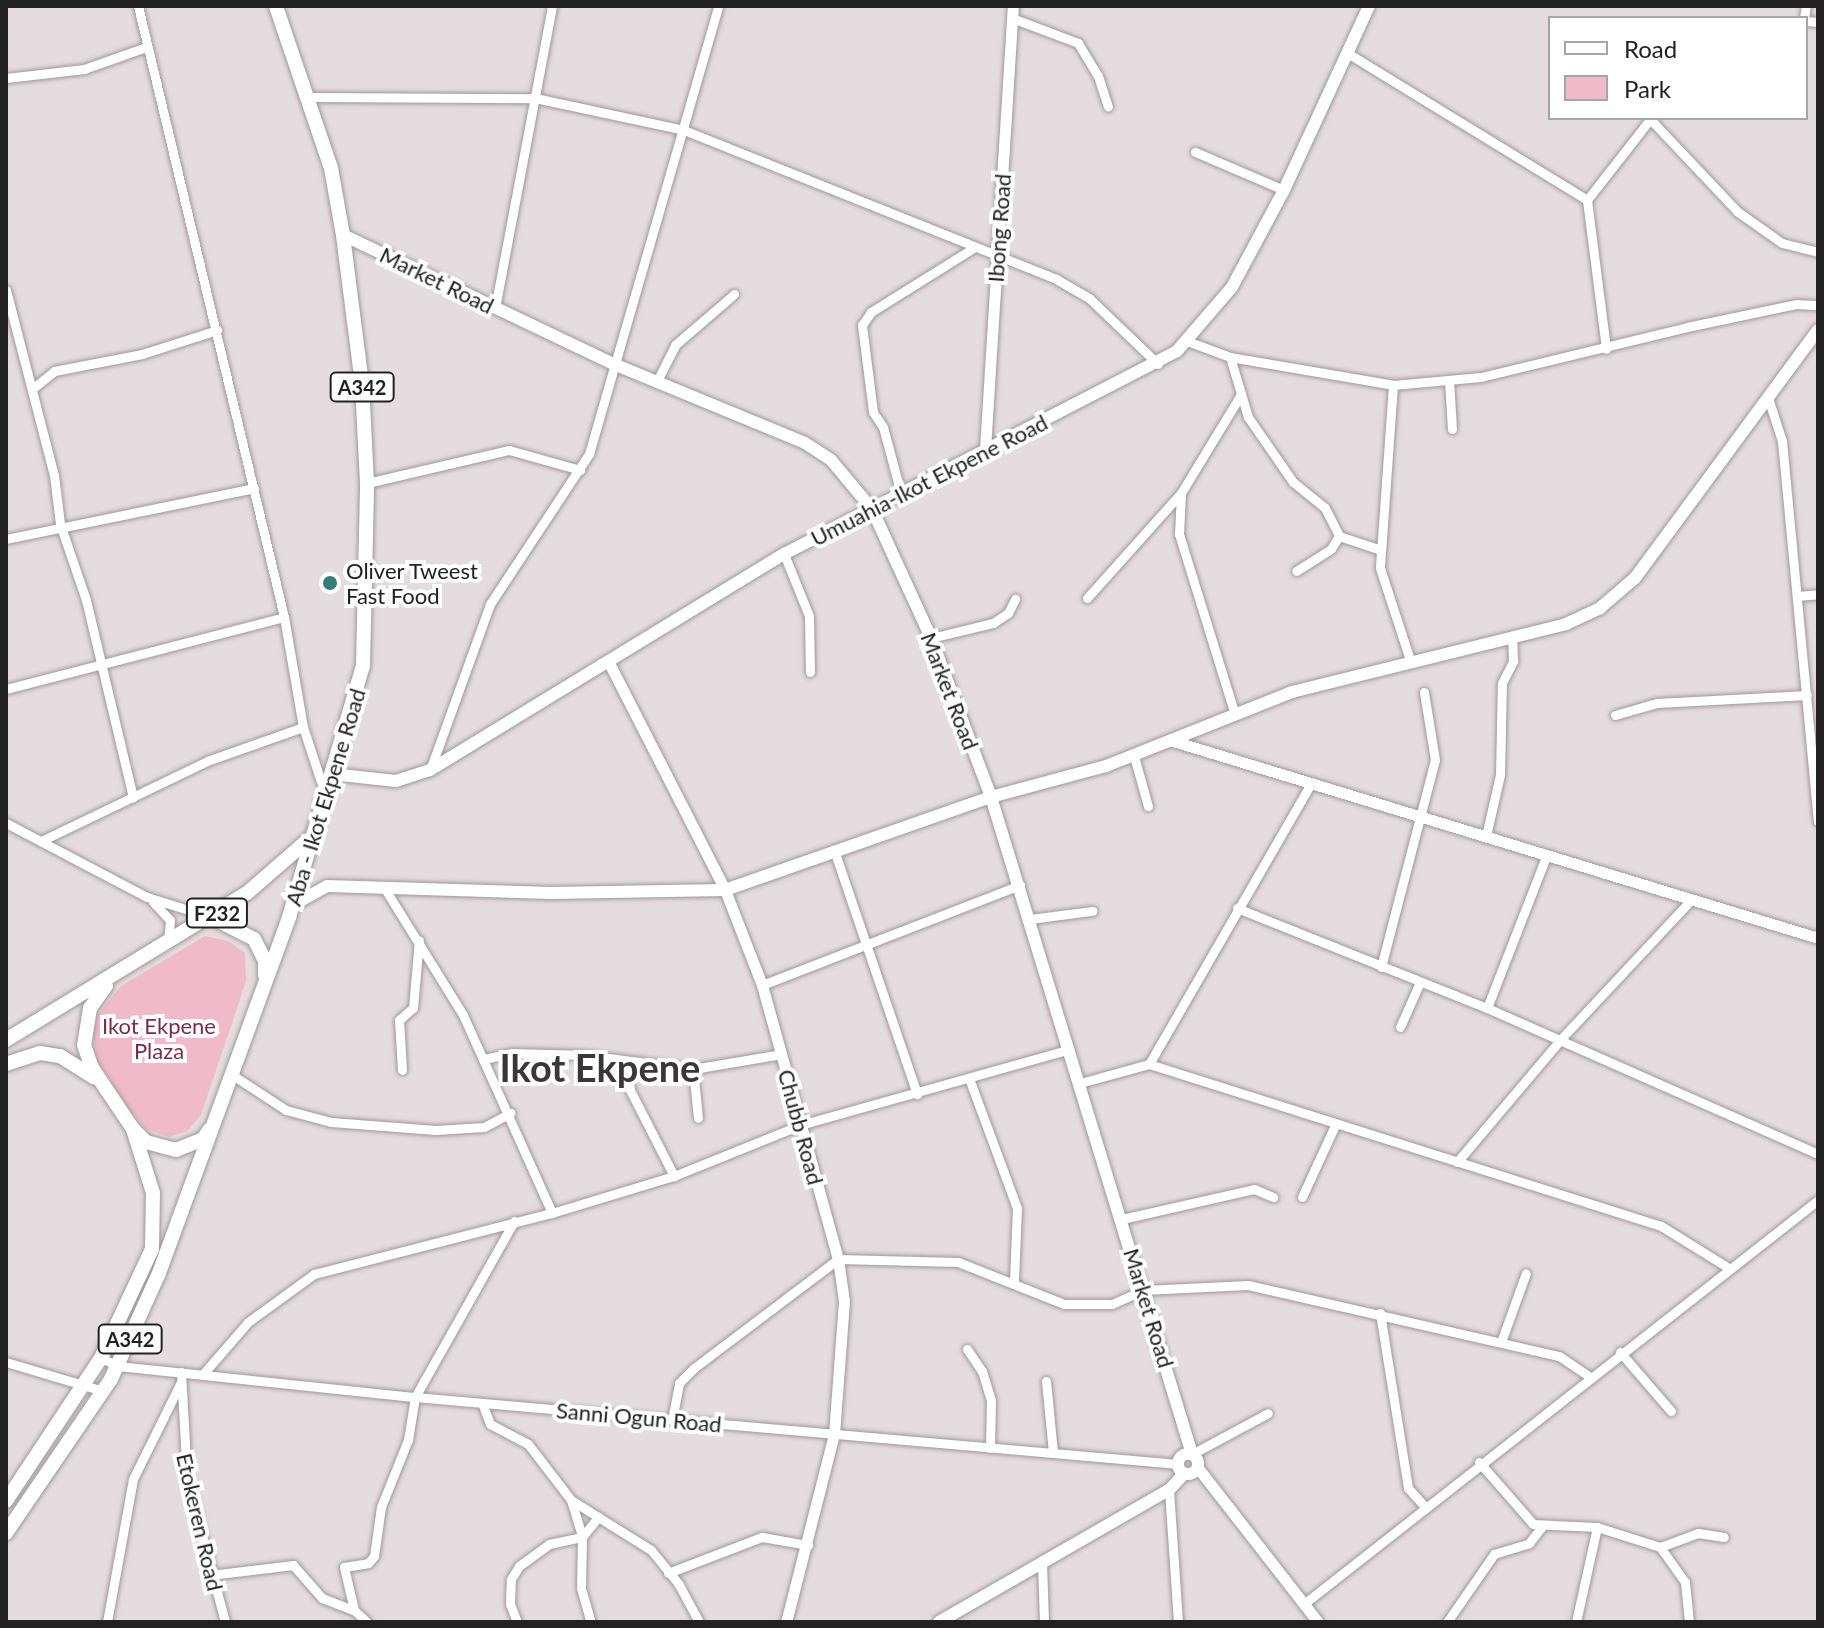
<!DOCTYPE html>
<html>
<head>
<meta charset="utf-8">
<style>
  body { margin:0 }
  #map { position:relative; width:1824px; height:1628px; overflow:hidden; background:#e4dcde; font-family:Lato,sans-serif }
  div>[style] { position:absolute }
  [style*='--x'] { left:calc(var(--x)*1px); top:calc(var(--y)*1px); width:calc(var(--w)*1px); rotate:calc(var(--a)*1deg) }
  .green>* { inset:0; background:#f1baca }
  .roads { filter:drop-shadow(0 0 2px #a0989a) drop-shadow(0 0 2px #a0989a) }
  .minor>* { height:9px; margin:-4.5px; padding:0 4.5px; transform-origin:4.5px; border-radius:4.5px; background:#fff }
  .tertiary>* { height:11px; margin:-5.5px; padding:0 5.5px; transform-origin:5.5px; border-radius:5.5px; background:#fff }
  .secondary>* { height:12px; margin:-6px; padding:0 6px; transform-origin:6px; border-radius:6px; background:#fff }
  .secondary>.ring { margin:-6px; padding:0; box-sizing:content-box; background:none; border:12px solid #fff; border-radius:50% }
  .trunk>* { height:14px; margin:-7px; padding:0 7px; transform-origin:7px; border-radius:7px; background:#fff }
  .dots>* { width:22px; height:22px; translate:-50% -50%; box-sizing:border-box; border:4px solid #fff; border-radius:50% }
  span { translate:-50% -50%; white-space:nowrap; text-align:center; line-height:1.15; -webkit-text-stroke:8px #fff; paint-order:stroke }
  .shield-label span { padding:2px 6px; background:#fff; border:2px solid; border-radius:6px; -webkit-text-stroke-width:0 }
  .shield-label { font-size:20px; color:#242122; font-weight:700 }
  .street-label { font-size:22px; color:#242122 }
  .poi-label { font-size:22px; color:#242122 }
  .left { translate:0 -50%; text-align:left }
  .park-label { font-size:22px; color:#782d49 }
  .town-label { font-size:38px; color:#3d3638; font-weight:700 }
  .frame { position:absolute; inset:0; border:8px solid #242122; pointer-events:none }
  .legend { position:absolute; left:1548px; top:16px; width:260px; height:104px; box-sizing:border-box; background:#fff; border:2px solid #a7a6a7; margin:0; padding:10px 14px; list-style:none; font-size:24px; color:#242122 }
  .legend li { display:flex; align-items:center; gap:16px; height:40px }
  .legend b { width:40px; border:2px solid #a7a6a7 }
</style>
</head>
<body>
<div id="map">
  <div class="green">
    <i style="clip-path:polygon(205px 936px,228px 941px,245px 953px,246px 981px,201px 1115px,187px 1131px,169px 1137px,146px 1129px,125px 1103px,97px 1059px,93px 1035px,97px 1015px,121px 986px)"></i>
  </div>
  <div class="roads">
    <div class="minor">
      <i style="--x:138;--y:6;--w:628;--a:76.56"></i>
      <i style="--x:284;--y:617;--w:112;--a:80.2"></i>
      <i style="--x:303;--y:727;--w:67;--a:71.8"></i>
      <i style="--x:1012;--y:18;--w:71;--a:20.7"></i>
      <i style="--x:1078;--y:43;--w:39;--a:59"></i>
      <i style="--x:1098;--y:76;--w:32;--a:72"></i>
      <i style="--x:1804;--y:18;--w:12;--a:-81"></i>
      <i style="--x:1806;--y:21;--w:12;--a:5"></i>
      <i style="--x:1349;--y:54;--w:279;--a:31.5"></i>
      <i style="--x:1587;--y:200;--w:150;--a:82.7"></i>
      <i style="--x:6;--y:78;--w:79;--a:-6.6"></i>
      <i style="--x:84;--y:69;--w:66;--a:-19.5"></i>
      <i style="--x:310;--y:97;--w:225;--a:0.3"></i>
      <i style="--x:535;--y:98;--w:152;--a:12.1"></i>
      <i style="--x:684;--y:130;--w:401;--a:21.8"></i>
      <i style="--x:1056;--y:279;--w:39;--a:30"></i>
      <i style="--x:1090;--y:299;--w:94;--a:43.7"></i>
      <i style="--x:1650;--y:119;--w:128;--a:46.6"></i>
      <i style="--x:1738;--y:212;--w:54;--a:35.2"></i>
      <i style="--x:1782;--y:243;--w:37;--a:14"></i>
      <i style="--x:1195;--y:152;--w:97;--a:23.1"></i>
      <i style="--x:1587;--y:200;--w:104;--a:-52"></i>
      <i style="--x:6;--y:290;--w:191;--a:75.5"></i>
      <i style="--x:54;--y:475;--w:49;--a:83"></i>
      <i style="--x:60;--y:524;--w:80;--a:71.1"></i>
      <i style="--x:86;--y:600;--w:203;--a:76.6"></i>
      <i style="--x:495;--y:308;--w:307;--a:-79.3"></i>
      <i style="--x:1187;--y:341;--w:46;--a:20.4"></i>
      <i style="--x:1230;--y:357;--w:165;--a:9.7"></i>
      <i style="--x:1393;--y:385;--w:88;--a:-5.2"></i>
      <i style="--x:1481;--y:377;--w:212;--a:-13.6"></i>
      <i style="--x:1687;--y:327;--w:111;--a:-11.9"></i>
      <i style="--x:1796;--y:304;--w:22;--a:3"></i>
      <i style="--x:1230;--y:357;--w:63;--a:73.3"></i>
      <i style="--x:1248;--y:417;--w:79;--a:55.3"></i>
      <i style="--x:1293;--y:482;--w:41;--a:39.1"></i>
      <i style="--x:1325;--y:508;--w:31;--a:63"></i>
      <i style="--x:1339;--y:536;--w:15;--a:122"></i>
      <i style="--x:1331;--y:549;--w:41;--a:147.8"></i>
      <i style="--x:658;--y:379;--w:38;--a:-63"></i>
      <i style="--x:675;--y:345;--w:78;--a:-40.8"></i>
      <i style="--x:1449;--y:380;--w:49;--a:86.5"></i>
      <i style="--x:1393;--y:385;--w:183;--a:94.1"></i>
      <i style="--x:1380;--y:568;--w:100;--a:71.9"></i>
      <i style="--x:32;--y:389;--w:28;--a:-39"></i>
      <i style="--x:54;--y:371;--w:90;--a:-10.9"></i>
      <i style="--x:142;--y:354;--w:79;--a:-17.7"></i>
      <i style="--x:1769;--y:401;--w:42;--a:72"></i>
      <i style="--x:1782;--y:441;--w:382;--a:84.6"></i>
      <i style="--x:367;--y:483;--w:146;--a:-13.1"></i>
      <i style="--x:509;--y:450;--w:74;--a:15.7"></i>
      <i style="--x:1181;--y:493;--w:41;--a:92.8"></i>
      <i style="--x:1179;--y:534;--w:186;--a:72.8"></i>
      <i style="--x:901;--y:494;--w:69;--a:-105"></i>
      <i style="--x:883;--y:427;--w:18;--a:-124"></i>
      <i style="--x:873;--y:412;--w:88;--a:-97.2"></i>
      <i style="--x:862;--y:325;--w:16;--a:-55"></i>
      <i style="--x:871;--y:312;--w:119;--a:-32"></i>
      <i style="--x:1339;--y:536;--w:44;--a:18.4"></i>
      <i style="--x:6;--y:539;--w:253;--a:-11.6"></i>
      <i style="--x:784;--y:554;--w:67;--a:68"></i>
      <i style="--x:809;--y:616;--w:56;--a:89"></i>
      <i style="--x:1797;--y:596;--w:21;--a:-5"></i>
      <i style="--x:1087;--y:598;--w:141;--a:-48.2"></i>
      <i style="--x:1181;--y:493;--w:114;--a:-58.7"></i>
      <i style="--x:931;--y:638;--w:64;--a:-13.6"></i>
      <i style="--x:993;--y:623;--w:18;--a:-34"></i>
      <i style="--x:1008;--y:613;--w:16;--a:-63"></i>
      <i style="--x:6;--y:689;--w:287;--a:-14.5"></i>
      <i style="--x:1615;--y:715;--w:44;--a:-15.9"></i>
      <i style="--x:1657;--y:703;--w:150;--a:-3.1"></i>
      <i style="--x:1134;--y:756;--w:52;--a:74.4"></i>
      <i style="--x:430;--y:770;--w:177;--a:-70.1"></i>
      <i style="--x:490;--y:604;--w:180;--a:-56.6"></i>
      <i style="--x:589;--y:454;--w:466;--a:-73.9"></i>
      <i style="--x:6;--y:823;--w:159;--a:27.7"></i>
      <i style="--x:147;--y:897;--w:67;--a:17.4"></i>
      <i style="--x:1486;--y:836;--w:63;--a:-77.1"></i>
      <i style="--x:1500;--y:775;--w:92;--a:-88.8"></i>
      <i style="--x:1502;--y:683;--w:25;--a:-63"></i>
      <i style="--x:1513;--y:661;--w:23;--a:-92"></i>
      <i style="--x:41;--y:841;--w:184;--a:-25.7"></i>
      <i style="--x:207;--y:761;--w:102;--a:-19.5"></i>
      <i style="--x:834;--y:850;--w:258;--a:71.2"></i>
      <i style="--x:385;--y:889;--w:148;--a:58.2"></i>
      <i style="--x:463;--y:1015;--w:217;--a:65.8"></i>
      <i style="--x:153;--y:902;--w:25;--a:47"></i>
      <i style="--x:170;--y:920;--w:23;--a:95"></i>
      <i style="--x:1237;--y:908;--w:269;--a:21.8"></i>
      <i style="--x:1487;--y:1008;--w:362;--a:23.8"></i>
      <i style="--x:1030;--y:919;--w:63;--a:-7.4"></i>
      <i style="--x:1381;--y:967;--w:214;--a:-75.4"></i>
      <i style="--x:1435;--y:760;--w:69;--a:-99.2"></i>
      <i style="--x:762;--y:985;--w:277;--a:-21.2"></i>
      <i style="--x:1487;--y:1008;--w:162;--a:-68.7"></i>
      <i style="--x:1400;--y:1027;--w:49;--a:-66"></i>
      <i style="--x:484;--y:1059;--w:29;--a:-12"></i>
      <i style="--x:512;--y:1053;--w:73;--a:1.6"></i>
      <i style="--x:585;--y:1055;--w:109;--a:7.4"></i>
      <i style="--x:693;--y:1069;--w:90;--a:-9.6"></i>
      <i style="--x:626;--y:1061;--w:29;--a:82"></i>
      <i style="--x:630;--y:1090;--w:97;--a:62.9"></i>
      <i style="--x:1149;--y:1064;--w:324;--a:-60"></i>
      <i style="--x:693;--y:1069;--w:49;--a:84.2"></i>
      <i style="--x:402;--y:1070;--w:50;--a:-93.4"></i>
      <i style="--x:399;--y:1020;--w:18;--a:-41"></i>
      <i style="--x:413;--y:1008;--w:68;--a:-85"></i>
      <i style="--x:234;--y:1076;--w:62;--a:33.2"></i>
      <i style="--x:286;--y:1110;--w:47;--a:14.9"></i>
      <i style="--x:331;--y:1122;--w:105;--a:4.4"></i>
      <i style="--x:436;--y:1130;--w:48;--a:-3.6"></i>
      <i style="--x:484;--y:1127;--w:30;--a:-28"></i>
      <i style="--x:970;--y:1081;--w:135;--a:69.7"></i>
      <i style="--x:1017;--y:1208;--w:72;--a:92.4"></i>
      <i style="--x:1080;--y:1083;--w:72;--a:-15.4"></i>
      <i style="--x:1149;--y:1064;--w:537;--a:17.56"></i>
      <i style="--x:1661;--y:1226;--w:78;--a:31.8"></i>
      <i style="--x:1457;--y:1162;--w:160;--a:-49.8"></i>
      <i style="--x:1560;--y:1040;--w:193;--a:-46.9"></i>
      <i style="--x:1302;--y:1197;--w:81;--a:-65.3"></i>
      <i style="--x:1122;--y:1219;--w:135;--a:-12.8"></i>
      <i style="--x:1254;--y:1189;--w:21;--a:23"></i>
      <i style="--x:1380;--y:1313;--w:177;--a:80.9"></i>
      <i style="--x:1408;--y:1488;--w:25;--a:48"></i>
      <i style="--x:1501;--y:1342;--w:73;--a:-70.1"></i>
      <i style="--x:967;--y:1349;--w:27;--a:56"></i>
      <i style="--x:982;--y:1371;--w:30;--a:73"></i>
      <i style="--x:991;--y:1400;--w:48;--a:91.2"></i>
      <i style="--x:1620;--y:1352;--w:78;--a:49.2"></i>
      <i style="--x:101;--y:1358;--w:19;--a:25"></i>
      <i style="--x:118;--y:1366;--w:299;--a:6"></i>
      <i style="--x:415;--y:1397;--w:766;--a:5.02"></i>
      <i style="--x:6;--y:1362;--w:101;--a:16.6"></i>
      <i style="--x:181;--y:1372;--w:108;--a:86.8"></i>
      <i style="--x:187;--y:1480;--w:147;--a:75"></i>
      <i style="--x:203;--y:1374;--w:69;--a:-49.1"></i>
      <i style="--x:248;--y:1322;--w:82;--a:-36"></i>
      <i style="--x:314;--y:1274;--w:246;--a:-14.4"></i>
      <i style="--x:552;--y:1213;--w:127;--a:-16.9"></i>
      <i style="--x:674;--y:1176;--w:136;--a:-22"></i>
      <i style="--x:800;--y:1125;--w:280;--a:-15.7"></i>
      <i style="--x:1046;--y:1381;--w:72;--a:84.4"></i>
      <i style="--x:482;--y:1403;--w:22;--a:69"></i>
      <i style="--x:490;--y:1424;--w:43;--a:27.8"></i>
      <i style="--x:528;--y:1444;--w:71;--a:52.5"></i>
      <i style="--x:571;--y:1500;--w:39;--a:73"></i>
      <i style="--x:582;--y:1537;--w:51;--a:91.1"></i>
      <i style="--x:581;--y:1588;--w:35;--a:74"></i>
      <i style="--x:672;--y:1420;--w:38;--a:-79"></i>
      <i style="--x:679;--y:1383;--w:21;--a:-45"></i>
      <i style="--x:694;--y:1368;--w:181;--a:-37.1"></i>
      <i style="--x:838;--y:1259;--w:120;--a:1.4"></i>
      <i style="--x:958;--y:1262;--w:114;--a:21.6"></i>
      <i style="--x:1064;--y:1304;--w:48;--a:0"></i>
      <i style="--x:1112;--y:1304;--w:34;--a:-24"></i>
      <i style="--x:1143;--y:1290;--w:105;--a:-2.7"></i>
      <i style="--x:1248;--y:1285;--w:319;--a:12.9"></i>
      <i style="--x:1559;--y:1356;--w:36;--a:34"></i>
      <i style="--x:1192;--y:1454;--w:86;--a:-28.3"></i>
      <i style="--x:1479;--y:1462;--w:82;--a:48.9"></i>
      <i style="--x:1533;--y:1524;--w:64;--a:2.7"></i>
      <i style="--x:1597;--y:1527;--w:97;--a:102.5"></i>
      <i style="--x:1169;--y:1490;--w:132;--a:86.1"></i>
      <i style="--x:571;--y:1500;--w:94;--a:32"></i>
      <i style="--x:651;--y:1550;--w:43;--a:50.7"></i>
      <i style="--x:678;--y:1583;--w:44;--a:61.7"></i>
      <i style="--x:1597;--y:1527;--w:66;--a:17.6"></i>
      <i style="--x:1660;--y:1547;--w:43;--a:54.5"></i>
      <i style="--x:1685;--y:1582;--w:40;--a:84.3"></i>
      <i style="--x:1660;--y:1547;--w:40;--a:-20.2"></i>
      <i style="--x:1698;--y:1533;--w:26;--a:9"></i>
      <i style="--x:1042;--y:1562;--w:60;--a:88.1"></i>
      <i style="--x:668;--y:1573;--w:101;--a:-21"></i>
      <i style="--x:762;--y:1537;--w:47;--a:9.9"></i>
      <i style="--x:210;--y:1575;--w:84;--a:-6.9"></i>
      <i style="--x:293;--y:1565;--w:44;--a:48.7"></i>
      <i style="--x:322;--y:1598;--w:34;--a:21"></i>
      <i style="--x:354;--y:1610;--w:18;--a:43"></i>
      <i style="--x:1305;--y:1603;--w:652;--a:-38.15"></i>
      <i style="--x:354;--y:1610;--w:44;--a:-103.1"></i>
      <i style="--x:344;--y:1567;--w:24;--a:-9"></i>
      <i style="--x:368;--y:1563;--w:9;--a:-49"></i>
      <i style="--x:374;--y:1556;--w:49;--a:-81.9"></i>
      <i style="--x:381;--y:1507;--w:72;--a:-68.1"></i>
      <i style="--x:408;--y:1440;--w:44;--a:-80.8"></i>
      <i style="--x:415;--y:1397;--w:202;--a:-60.6"></i>
      <i style="--x:107;--y:1622;--w:145;--a:-79.7"></i>
      <i style="--x:133;--y:1479;--w:108;--a:-63.7"></i>
      <i style="--x:517;--y:1622;--w:19;--a:-111"></i>
      <i style="--x:510;--y:1604;--w:25;--a:-88"></i>
      <i style="--x:511;--y:1579;--w:15;--a:-58"></i>
      <i style="--x:519;--y:1566;--w:37;--a:-36"></i>
      <i style="--x:549;--y:1544;--w:34;--a:-12"></i>
      <i style="--x:582;--y:1537;--w:26;--a:-51"></i>
      <i style="--x:1447;--y:1622;--w:83;--a:-55.3"></i>
      <i style="--x:1494;--y:1554;--w:37;--a:-17"></i>
      <i style="--x:1529;--y:1543;--w:23;--a:-52"></i>
    </div>
    <div class="tertiary">
      <i style="--x:985;--y:449;--w:444;--a:-86.4"></i>
      <i style="--x:608;--y:661;--w:257;--a:62.9"></i>
      <i style="--x:725;--y:890;--w:102;--a:68.7"></i>
      <i style="--x:762;--y:985;--w:284;--a:74.5"></i>
      <i style="--x:838;--y:1259;--w:42;--a:81.9"></i>
      <i style="--x:844;--y:1301;--w:133;--a:94.3"></i>
      <i style="--x:834;--y:1434;--w:194;--a:104.3"></i>
      <i style="--x:1173;--y:741;--w:674;--a:16.98"></i>
      <i style="--x:1198;--y:1468;--w:195;--a:52.1"></i>
    </div>
    <div class="secondary">
      <i style="--x:343;--y:235;--w:302;--a:25.5"></i>
      <i style="--x:616;--y:365;--w:204;--a:22.4"></i>
      <i style="--x:805;--y:443;--w:31;--a:33"></i>
      <i style="--x:831;--y:460;--w:64;--a:50.1"></i>
      <i style="--x:872;--y:509;--w:142;--a:65.4"></i>
      <i style="--x:931;--y:638;--w:170;--a:69.3"></i>
      <i style="--x:991;--y:797;--w:687;--a:72.99"></i>
      <i style="--x:332;--y:774;--w:64;--a:6.2"></i>
      <i style="--x:396;--y:781;--w:36;--a:-18"></i>
      <i style="--x:430;--y:770;--w:415;--a:-31.4"></i>
      <i style="--x:784;--y:554;--w:442;--a:-27.3"></i>
      <i style="--x:1177;--y:351;--w:84;--a:-49.3"></i>
      <i style="--x:1232;--y:287;--w:110;--a:-61.8"></i>
      <i style="--x:1284;--y:190;--w:203;--a:-65.2"></i>
      <i style="--x:293;--y:905;--w:39;--a:-29"></i>
      <i style="--x:327;--y:886;--w:224;--a:1.8"></i>
      <i style="--x:551;--y:893;--w:174;--a:-1"></i>
      <i style="--x:725;--y:890;--w:282;--a:-19.3"></i>
      <i style="--x:991;--y:797;--w:119;--a:-15.1"></i>
      <i style="--x:1106;--y:766;--w:200;--a:-21.7"></i>
      <i style="--x:1292;--y:692;--w:282;--a:-13.9"></i>
      <i style="--x:1566;--y:624;--w:38;--a:-25"></i>
      <i style="--x:1600;--y:608;--w:46;--a:-40.6"></i>
      <i style="--x:1635;--y:578;--w:308;--a:-53.6"></i>
      <i class="ring" style="left:1178px;top:1454px;width:8px;height:8px"></i>
      <i style="--x:939;--y:1622;--w:265;--a:-29.9"></i>
      <i style="--x:1169;--y:1490;--w:23;--a:-47"></i>
    </div>
    <div class="trunk">
      <i style="--x:211;--y:917;--w:48;--a:27.1"></i>
      <i style="--x:254;--y:939;--w:25;--a:63"></i>
      <i style="--x:265;--y:961;--w:14;--a:90"></i>
      <i style="--x:106;--y:986;--w:27;--a:126"></i>
      <i style="--x:90;--y:1008;--w:37;--a:99"></i>
      <i style="--x:84;--y:1045;--w:24;--a:71"></i>
      <i style="--x:92;--y:1068;--w:73;--a:56.1"></i>
      <i style="--x:133;--y:1129;--w:18;--a:45"></i>
      <i style="--x:146;--y:1142;--w:31;--a:15"></i>
      <i style="--x:176;--y:1150;--w:29;--a:-22"></i>
      <i style="--x:203;--y:1139;--w:12;--a:-55"></i>
      <i style="--x:6;--y:1040;--w:282;--a:-31.4"></i>
      <i style="--x:247;--y:893;--w:81;--a:-41"></i>
      <i style="--x:6;--y:1064;--w:36;--a:-18"></i>
      <i style="--x:40;--y:1053;--w:20;--a:9"></i>
      <i style="--x:60;--y:1056;--w:40;--a:32"></i>
      <i style="--x:6;--y:1501;--w:172;--a:-56.4"></i>
      <i style="--x:101;--y:1358;--w:120;--a:-64.9"></i>
      <i style="--x:152;--y:1249;--w:56;--a:-89"></i>
      <i style="--x:153;--y:1193;--w:67;--a:-107.4"></i>
      <i style="--x:6;--y:1533;--w:186;--a:-55.7"></i>
      <i style="--x:111;--y:1379;--w:116;--a:-65.6"></i>
      <i style="--x:159;--y:1273;--w:379;--a:-69.9"></i>
      <i style="--x:289;--y:917;--w:262;--a:-73.6"></i>
      <i style="--x:363;--y:666;--w:183;--a:-88.7"></i>
      <i style="--x:367;--y:483;--w:99;--a:-92.9"></i>
      <i style="--x:362;--y:384;--w:150;--a:-97.3"></i>
      <i style="--x:343;--y:235;--w:68;--a:-100.2"></i>
      <i style="--x:331;--y:168;--w:171;--a:-108.8"></i>
    </div>
  </div>
  <div class="dots">
    <i style="left:330px;top:583px;background:#357d78"></i>
  </div>
  <div class="shield-label">
    <span style="left:362px;top:387px">A342</span>
    <span style="left:217px;top:913px">F232</span>
    <span style="left:130px;top:1339px">A342</span>
  </div>
  <div class="street-label">
    <span style="left:999px;top:228px;rotate:-86deg">Ibong Road</span>
    <span style="left:437px;top:280px;rotate:26deg">Market Road</span>
    <span style="left:929px;top:480px;rotate:-27deg">Umuahia-Ikot Ekpene Road</span>
    <span style="left:950px;top:691px;rotate:69deg">Market Road</span>
    <span style="left:325px;top:797px;rotate:-73deg">Aba - Ikot Ekpene Road</span>
    <span style="left:801px;top:1127px;rotate:75deg">Chubb Road</span>
    <span style="left:1149px;top:1308px;rotate:73deg">Market Road</span>
    <span style="left:639px;top:1417px;rotate:5deg">Sanni Ogun Road</span>
    <span style="left:200px;top:1522px;rotate:77deg">Etokeren Road</span>
  </div>
  <div class="poi-label">
    <span class="left" style="left:346px;top:583px">Oliver Tweest<br>Fast Food</span>
  </div>
  <div class="park-label">
    <span style="left:159px;top:1038px">Ikot Ekpene<br>Plaza</span>
  </div>
  <div class="town-label">
    <span style="left:600px;top:1068px">Ikot Ekpene</span>
  </div>
  <div class="frame"></div>
  <ul class="legend">
  <li><b style="height:10px;background:#fff"></b>Road</li>
  <li><b style="height:22px;background:#f1baca"></b>Park</li>
  </ul>
</div>
</body>
</html>
